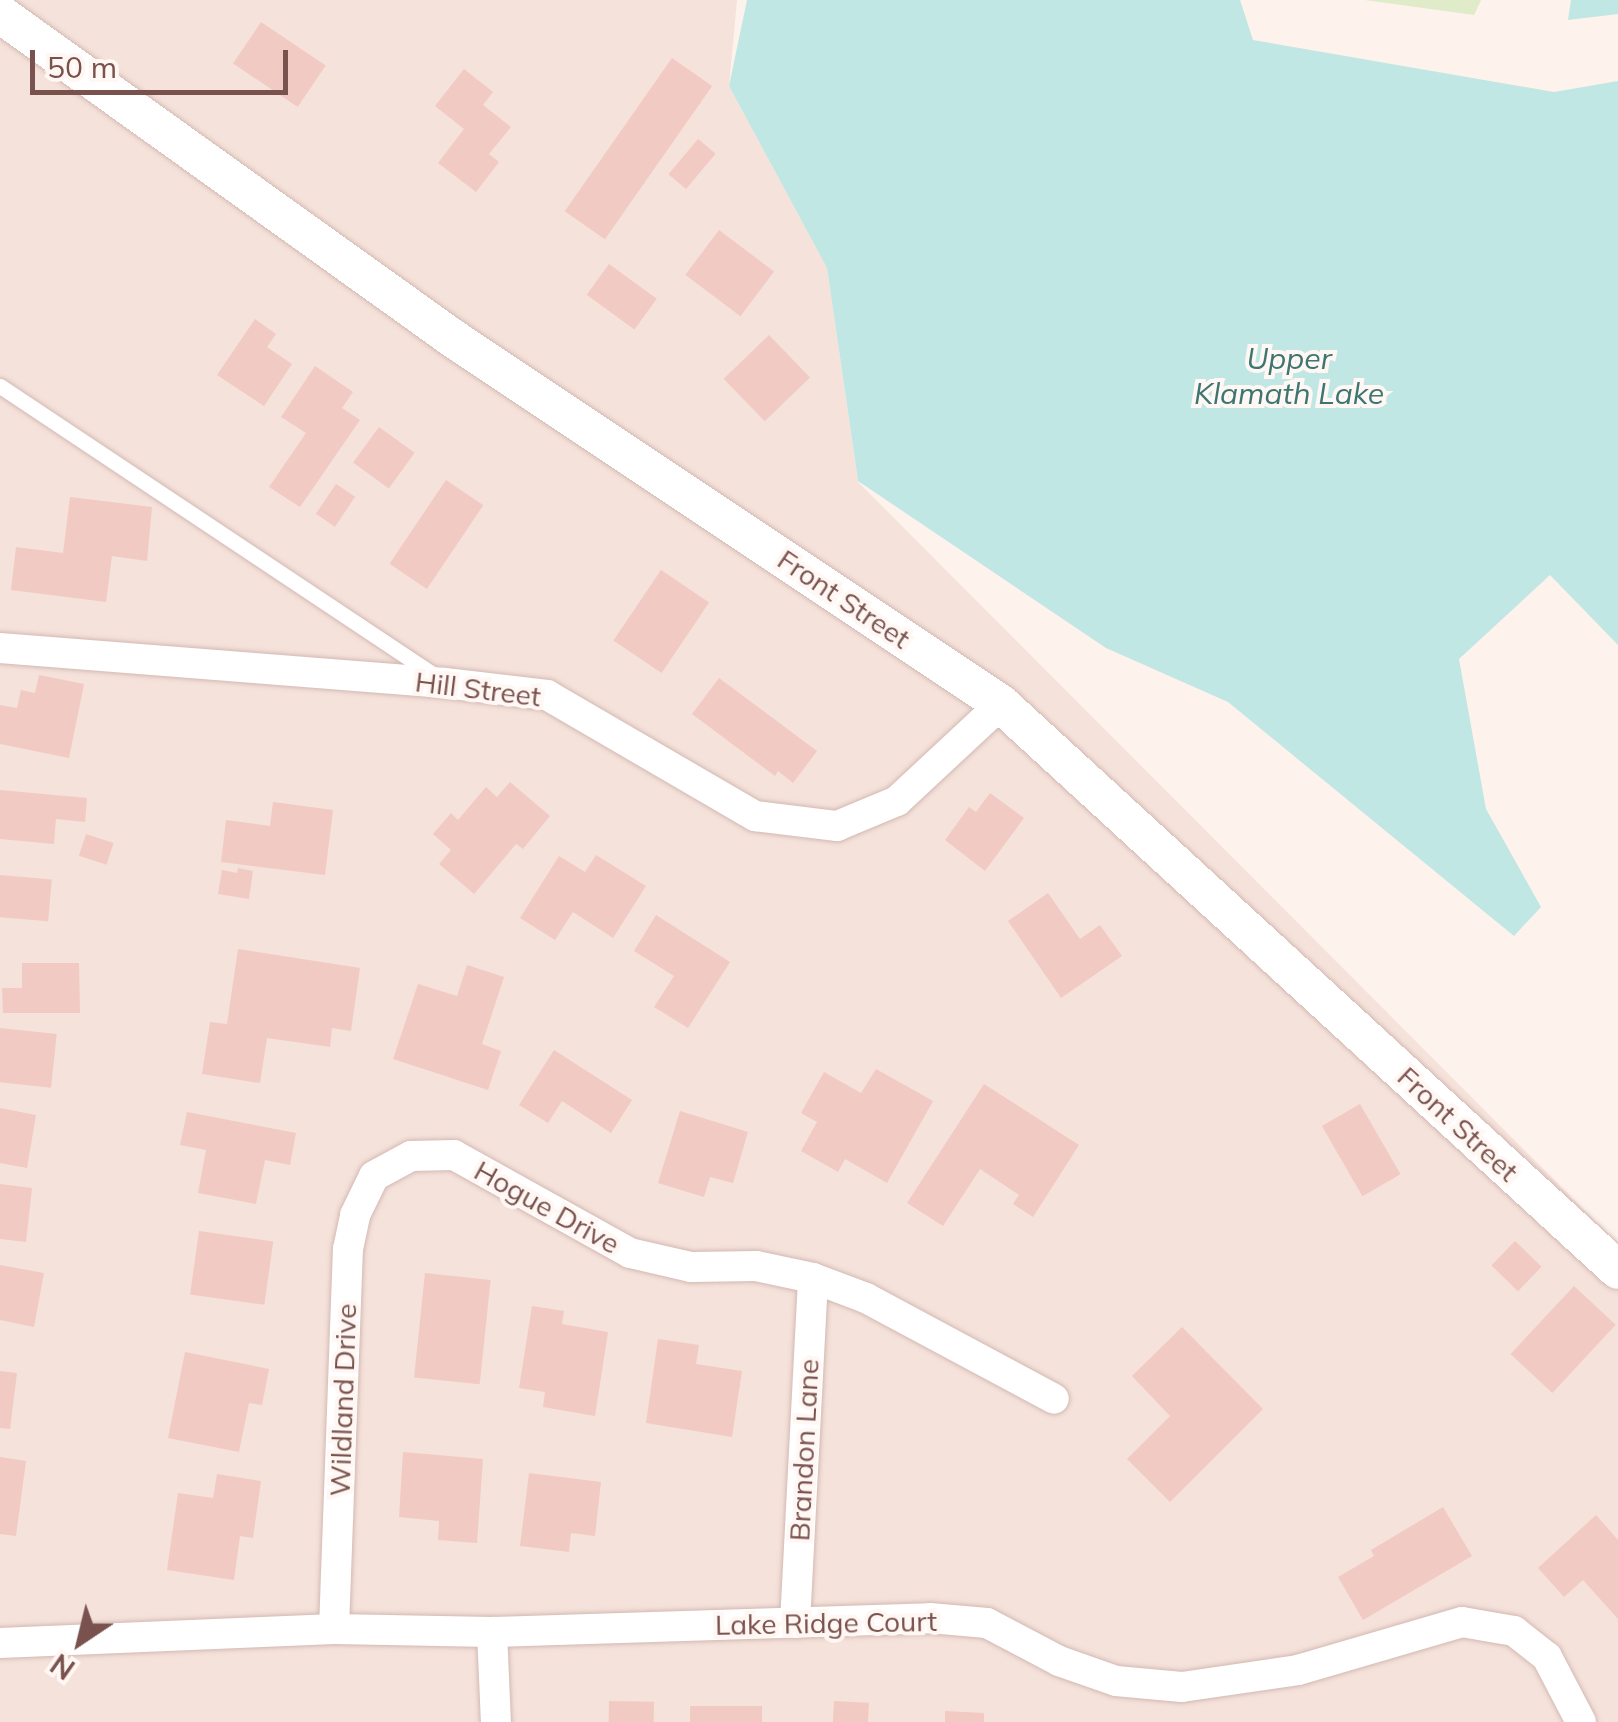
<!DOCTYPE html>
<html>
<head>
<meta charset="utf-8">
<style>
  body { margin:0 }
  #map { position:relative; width:1618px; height:1722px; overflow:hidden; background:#fdf2ec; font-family:Mulish,sans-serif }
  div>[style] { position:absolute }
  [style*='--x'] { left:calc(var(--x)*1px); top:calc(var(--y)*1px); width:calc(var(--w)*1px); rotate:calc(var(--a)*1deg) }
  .residential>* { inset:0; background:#f5e2da }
  .green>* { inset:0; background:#e0ebc9 }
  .water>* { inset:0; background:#c0e7e3 }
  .building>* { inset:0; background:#f2cac4; transform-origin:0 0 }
  .roads { filter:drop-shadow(0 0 2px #d3b9b3) drop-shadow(0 0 2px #d3b9b3) }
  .service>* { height:15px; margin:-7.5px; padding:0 7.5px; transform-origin:7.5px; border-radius:7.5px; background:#fff }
  .minor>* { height:30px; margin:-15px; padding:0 15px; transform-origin:15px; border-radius:15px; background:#fff }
  .tertiary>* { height:38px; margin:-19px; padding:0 19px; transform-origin:19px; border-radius:19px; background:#fff }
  span { translate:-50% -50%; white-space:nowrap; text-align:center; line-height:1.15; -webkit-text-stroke:8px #fff7f3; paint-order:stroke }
  .street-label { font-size:28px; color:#79524e }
  .water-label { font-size:30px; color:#3d7671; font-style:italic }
  .north { position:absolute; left:30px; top:1592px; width:100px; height:100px; -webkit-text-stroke:8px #fff7f3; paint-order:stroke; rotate:215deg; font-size:28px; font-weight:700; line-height:40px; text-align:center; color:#79524e }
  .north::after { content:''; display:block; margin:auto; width:35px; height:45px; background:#79524e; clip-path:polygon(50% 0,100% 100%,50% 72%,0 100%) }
  .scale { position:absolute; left:30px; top:50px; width:258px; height:45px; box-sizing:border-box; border:5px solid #79524e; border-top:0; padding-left:12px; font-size:30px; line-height:35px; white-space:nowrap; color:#79524e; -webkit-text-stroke:8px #fff7f3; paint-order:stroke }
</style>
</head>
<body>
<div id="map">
  <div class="residential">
    <i style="clip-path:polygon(0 0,737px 0,729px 86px,827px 268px,858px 482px,1618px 1244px,1618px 1722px,0 1722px)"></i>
  </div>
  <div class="green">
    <i style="clip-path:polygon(1365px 0,1481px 0,1474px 15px)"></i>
  </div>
  <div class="water">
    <i style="clip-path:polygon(747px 0,1240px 0,1253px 40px,1554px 92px,1618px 81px,1618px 645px,1550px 575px,1459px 659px,1486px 809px,1541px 907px,1514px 936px,1228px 702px,1106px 648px,858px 481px,827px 268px,729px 86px)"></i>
    <i style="clip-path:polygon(1571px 0,1618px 0,1618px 14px,1568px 20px)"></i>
  </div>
  <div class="building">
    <i style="left:261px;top:22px;width:78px;height:50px;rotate:34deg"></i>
    <i style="left:672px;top:58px;width:49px;height:187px;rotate:35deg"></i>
    <i style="clip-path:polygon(464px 69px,493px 92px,483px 105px,511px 127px,489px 154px,499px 162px,476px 192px,438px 163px,464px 129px,435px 106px)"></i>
    <i style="left:698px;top:139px;width:23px;height:46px;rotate:40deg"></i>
    <i style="left:719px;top:230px;width:69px;height:56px;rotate:37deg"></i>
    <i style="left:609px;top:264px;width:59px;height:38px;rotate:36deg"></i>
    <i style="clip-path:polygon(255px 319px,276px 334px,267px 347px,292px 364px,264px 406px,217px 375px)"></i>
    <i style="left:769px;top:335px;width:59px;height:63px;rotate:46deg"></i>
    <i style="clip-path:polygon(315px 366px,353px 392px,342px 408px,360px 420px,300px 507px,269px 487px,306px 433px,281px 417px)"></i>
    <i style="left:379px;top:427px;width:44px;height:44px;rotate:36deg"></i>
    <i style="left:446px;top:480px;width:45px;height:101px;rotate:34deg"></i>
    <i style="left:336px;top:484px;width:23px;height:36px;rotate:34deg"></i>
    <i style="clip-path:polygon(70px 497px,152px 507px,147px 561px,112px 556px,106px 602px,11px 590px,16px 547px,63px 553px)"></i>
    <i style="left:661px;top:570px;width:58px;height:85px;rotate:34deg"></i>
    <i style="clip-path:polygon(39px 675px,84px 684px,69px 758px,0 744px,0 705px,17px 708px,21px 690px,35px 693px)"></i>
    <i style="clip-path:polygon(719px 678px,817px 751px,793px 783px,778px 771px,775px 776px,692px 714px)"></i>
    <i style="clip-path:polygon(510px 782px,550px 816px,523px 849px,516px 844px,474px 894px,439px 864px,451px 850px,433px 834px,451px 813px,458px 820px,486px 787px,497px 797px)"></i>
    <i style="clip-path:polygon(0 790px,87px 798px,85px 822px,56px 819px,54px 844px,0 839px)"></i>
    <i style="clip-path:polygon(990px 793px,1024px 818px,985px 871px,945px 840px,969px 807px,976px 812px)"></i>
    <i style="clip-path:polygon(273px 802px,333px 810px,325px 875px,221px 862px,226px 820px,270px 826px)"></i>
    <i style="left:86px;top:834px;width:29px;height:23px;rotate:18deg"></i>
    <i style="clip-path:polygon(596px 855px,646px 886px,613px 938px,573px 912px,555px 940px,520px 918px,559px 856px,585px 872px)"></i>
    <i style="clip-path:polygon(238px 868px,253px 871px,249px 899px,218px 894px,222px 870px,237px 873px)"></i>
    <i style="left:0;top:875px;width:52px;height:42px;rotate:5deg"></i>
    <i style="clip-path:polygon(1048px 893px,1080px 939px,1100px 925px,1122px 956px,1061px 998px,1008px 921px)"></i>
    <i style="clip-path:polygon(656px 915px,730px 962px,688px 1028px,654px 1007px,674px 976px,634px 951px)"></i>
    <i style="clip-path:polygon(238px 949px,360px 968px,351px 1031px,332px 1028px,330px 1047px,267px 1038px,260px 1083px,202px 1074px,210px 1022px,227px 1024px)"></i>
    <i style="clip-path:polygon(22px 963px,79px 963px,80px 1013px,3px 1013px,2px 988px,22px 988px)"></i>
    <i style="clip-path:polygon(467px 965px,504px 977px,482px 1044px,501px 1051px,488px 1090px,393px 1059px,418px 984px,457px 996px)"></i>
    <i style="left:0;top:1028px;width:57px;height:54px;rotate:6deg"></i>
    <i style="clip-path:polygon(554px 1050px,632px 1100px,611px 1133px,562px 1101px,548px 1123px,519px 1105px)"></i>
    <i style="clip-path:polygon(876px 1069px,933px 1101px,887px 1183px,845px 1159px,838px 1172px,801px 1151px,817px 1122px,801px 1113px,824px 1072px,861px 1093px)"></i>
    <i style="clip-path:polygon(984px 1084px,1079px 1145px,1033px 1217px,1013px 1204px,1019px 1195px,980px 1169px,943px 1226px,907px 1203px)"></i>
    <i style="left:1360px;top:1104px;width:81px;height:44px;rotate:60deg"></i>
    <i style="clip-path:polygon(0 1108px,36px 1115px,27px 1168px,0 1163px)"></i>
    <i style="clip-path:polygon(680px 1111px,748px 1132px,733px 1183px,710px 1177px,704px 1197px,658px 1183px)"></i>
    <i style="clip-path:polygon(187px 1112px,296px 1133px,290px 1165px,265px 1160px,256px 1204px,198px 1193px,206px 1150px,180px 1145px)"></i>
    <i style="clip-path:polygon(0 1184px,32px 1188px,26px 1242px,0 1239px)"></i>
    <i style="left:199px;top:1231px;width:75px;height:64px;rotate:8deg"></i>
    <i style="left:1515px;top:1241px;width:37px;height:34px;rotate:44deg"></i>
    <i style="clip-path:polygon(0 1265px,44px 1273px,34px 1327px,0 1320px)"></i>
    <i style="left:425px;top:1273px;width:66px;height:105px;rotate:6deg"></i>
    <i style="left:1574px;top:1286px;width:57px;height:93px;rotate:43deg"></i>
    <i style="clip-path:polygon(532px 1306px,564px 1311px,562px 1324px,608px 1332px,595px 1416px,543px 1407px,545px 1392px,519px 1388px)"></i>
    <i style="clip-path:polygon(1182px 1327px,1263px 1409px,1170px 1502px,1127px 1459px,1170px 1416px,1132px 1376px)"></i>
    <i style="clip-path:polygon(658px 1339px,699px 1345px,696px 1364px,742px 1371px,732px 1437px,646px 1423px)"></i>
    <i style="clip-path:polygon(185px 1352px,269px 1369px,262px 1405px,249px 1403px,239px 1452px,168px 1438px)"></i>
    <i style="clip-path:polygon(0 1371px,17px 1373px,10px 1429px,0 1428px)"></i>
    <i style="clip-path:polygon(403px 1452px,483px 1459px,477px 1543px,438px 1540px,439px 1521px,399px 1517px)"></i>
    <i style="clip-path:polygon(0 1457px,26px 1461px,16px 1536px,0 1534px)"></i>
    <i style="clip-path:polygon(529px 1473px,601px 1482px,595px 1536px,571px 1533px,569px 1552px,520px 1546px)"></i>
    <i style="clip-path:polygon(217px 1474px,261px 1481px,253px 1538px,240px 1536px,234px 1580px,167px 1570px,178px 1493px,213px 1498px)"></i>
    <i style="clip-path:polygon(1443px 1507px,1472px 1556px,1363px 1620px,1338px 1577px,1374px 1556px,1371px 1550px)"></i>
    <i style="clip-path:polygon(1596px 1515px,1618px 1540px,1618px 1619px,1583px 1580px,1564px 1597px,1538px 1568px)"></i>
    <i style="left:609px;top:1701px;width:45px;height:21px;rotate:1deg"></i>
    <i style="left:834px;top:1701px;width:35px;height:21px;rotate:3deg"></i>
    <i style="left:690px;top:1706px;width:72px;height:16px"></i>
    <i style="clip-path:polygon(945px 1711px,984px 1713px,984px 1722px,945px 1722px)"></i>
  </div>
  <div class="roads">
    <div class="service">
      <i style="--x:0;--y:386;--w:521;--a:33.66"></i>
    </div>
    <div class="minor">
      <i style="--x:0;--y:648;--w:446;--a:4.5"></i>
      <i style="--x:445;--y:683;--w:103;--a:6.7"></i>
      <i style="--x:547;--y:695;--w:241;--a:30.2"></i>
      <i style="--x:755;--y:816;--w:83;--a:7"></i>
      <i style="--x:837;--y:826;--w:65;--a:-22.6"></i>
      <i style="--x:897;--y:801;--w:142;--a:-43"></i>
      <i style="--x:795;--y:1623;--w:345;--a:-87"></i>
      <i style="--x:334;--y:1629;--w:380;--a:-87.9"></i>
      <i style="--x:348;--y:1249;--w:35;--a:-78"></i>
      <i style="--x:355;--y:1215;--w:43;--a:-64"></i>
      <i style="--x:374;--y:1176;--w:42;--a:-28.4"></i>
      <i style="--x:411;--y:1156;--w:43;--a:-1.3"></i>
      <i style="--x:454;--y:1155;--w:201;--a:29.1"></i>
      <i style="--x:630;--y:1253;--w:63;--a:12.9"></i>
      <i style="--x:691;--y:1267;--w:65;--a:-0.9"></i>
      <i style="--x:756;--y:1266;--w:58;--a:11.9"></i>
      <i style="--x:813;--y:1278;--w:57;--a:20.7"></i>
      <i style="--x:866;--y:1298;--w:213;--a:28.2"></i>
      <i style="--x:492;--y:1632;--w:90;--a:87.5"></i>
      <i style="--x:0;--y:1643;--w:334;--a:-2.4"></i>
      <i style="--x:334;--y:1629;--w:158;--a:1.1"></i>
      <i style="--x:492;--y:1632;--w:438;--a:-1.8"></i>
      <i style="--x:930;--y:1618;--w:57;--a:5"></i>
      <i style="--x:987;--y:1623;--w:81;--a:27.8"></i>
      <i style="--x:1059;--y:1661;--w:60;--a:19.3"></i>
      <i style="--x:1116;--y:1681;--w:66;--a:5.2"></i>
      <i style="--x:1182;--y:1687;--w:117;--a:-8.3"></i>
      <i style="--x:1298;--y:1670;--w:171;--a:-16.3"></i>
      <i style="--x:1462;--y:1622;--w:53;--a:9.8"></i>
      <i style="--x:1514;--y:1631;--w:42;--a:38.2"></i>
      <i style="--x:1547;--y:1657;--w:73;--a:62.4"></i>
    </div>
    <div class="tertiary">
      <i style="--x:0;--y:14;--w:555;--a:35.61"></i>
      <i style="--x:451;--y:337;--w:661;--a:33.71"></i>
      <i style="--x:1001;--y:704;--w:837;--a:42.53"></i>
    </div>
  </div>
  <div class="street-label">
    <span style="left:844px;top:599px;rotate:34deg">Front Street</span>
    <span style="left:478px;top:689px;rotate:7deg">Hill Street</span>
    <span style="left:1458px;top:1124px;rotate:43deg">Front Street</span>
    <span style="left:547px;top:1207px;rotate:29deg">Hogue Drive</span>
    <span style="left:343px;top:1400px;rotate:-88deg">Wildland Drive</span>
    <span style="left:804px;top:1450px;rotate:-87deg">Brandon Lane</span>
    <span style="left:826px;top:1623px;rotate:-1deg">Lake Ridge Court</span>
  </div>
  <div class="water-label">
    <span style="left:1289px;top:375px">Upper<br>Klamath Lake</span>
  </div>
  <div class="north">N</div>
  <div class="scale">50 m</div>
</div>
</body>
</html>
